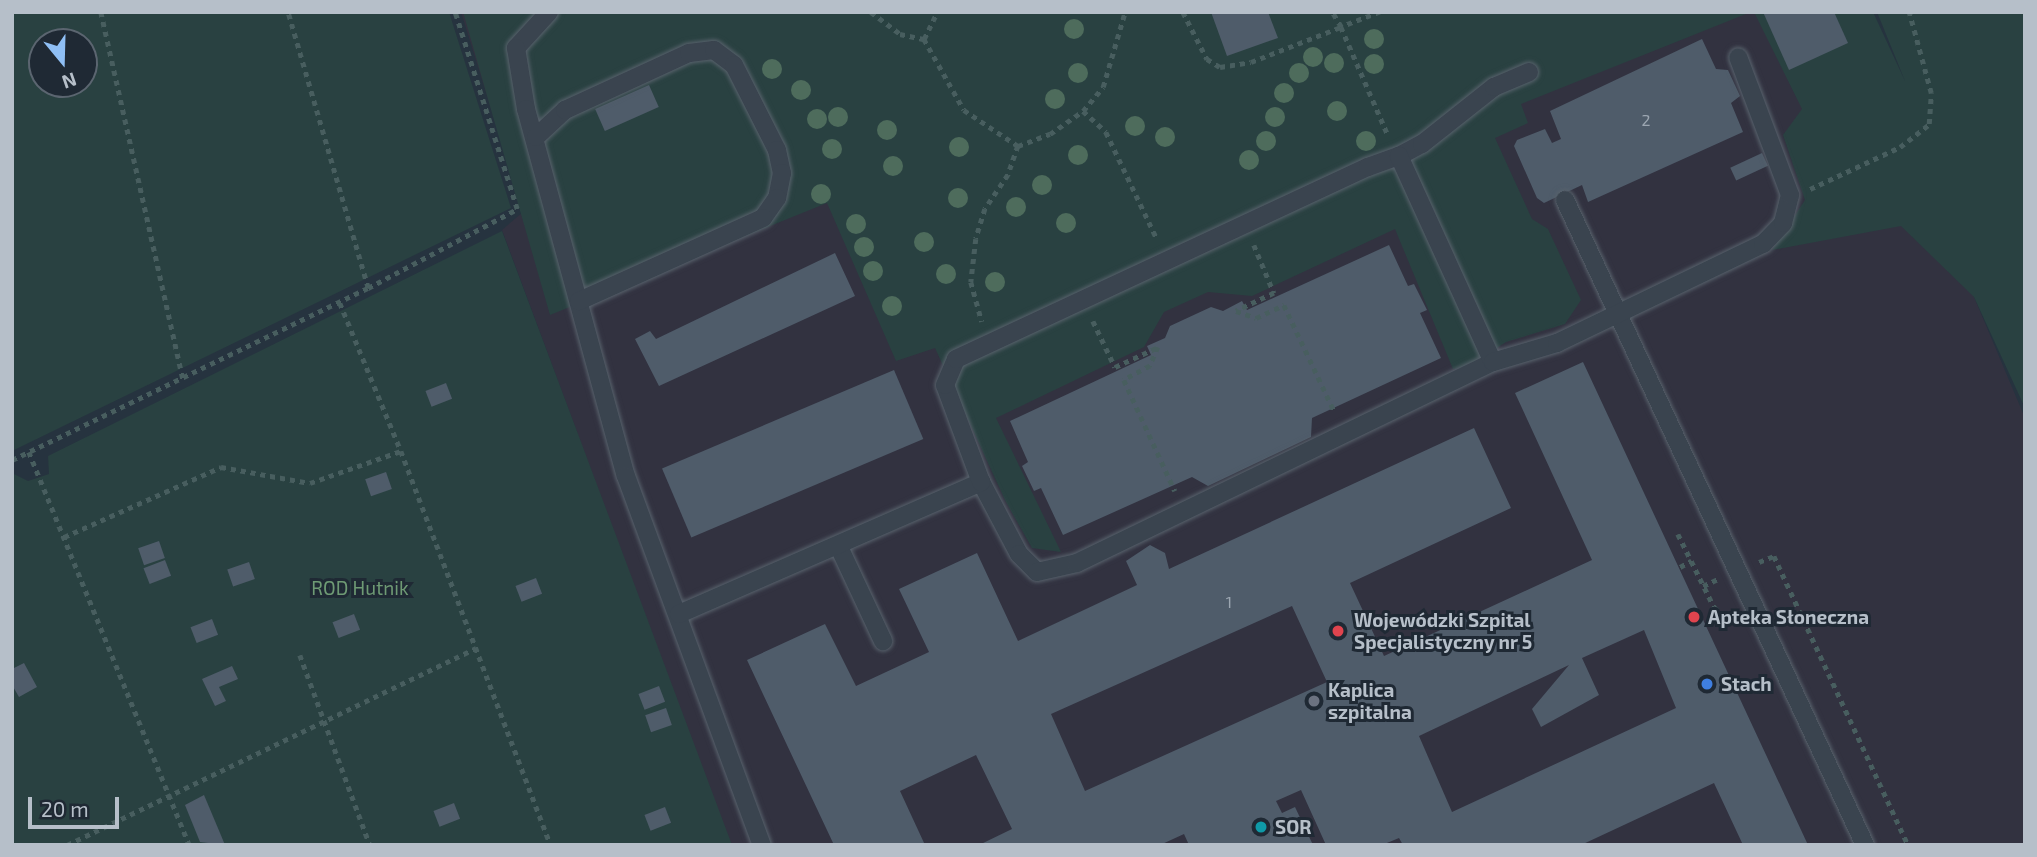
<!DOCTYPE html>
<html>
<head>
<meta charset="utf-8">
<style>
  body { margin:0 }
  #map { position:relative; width:2037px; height:857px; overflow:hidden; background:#26333f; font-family:"Exo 2",sans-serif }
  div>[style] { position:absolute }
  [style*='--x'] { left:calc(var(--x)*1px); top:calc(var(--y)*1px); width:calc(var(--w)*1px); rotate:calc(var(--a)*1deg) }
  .medical>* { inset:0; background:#323240 }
  .green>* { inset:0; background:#294141 }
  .building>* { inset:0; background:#4f5c6a; transform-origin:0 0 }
  .path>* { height:4.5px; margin-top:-2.25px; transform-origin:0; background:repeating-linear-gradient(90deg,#485e5f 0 5px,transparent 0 10px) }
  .roads { filter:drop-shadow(0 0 2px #58626c) drop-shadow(0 0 2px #58626c) }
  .service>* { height:18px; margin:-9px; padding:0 9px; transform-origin:9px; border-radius:9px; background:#3a444f }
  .trees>* { width:20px; height:20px; margin:-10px; border-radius:50%; background:#4e6c5c }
  .dots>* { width:19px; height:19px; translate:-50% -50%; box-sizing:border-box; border:4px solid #1f2934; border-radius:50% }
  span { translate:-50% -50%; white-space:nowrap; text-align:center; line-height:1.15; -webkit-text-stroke:6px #1f2934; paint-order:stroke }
  .number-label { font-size:16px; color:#9ca6b1 }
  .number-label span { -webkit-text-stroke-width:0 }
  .park-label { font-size:19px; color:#6e9a74 }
  .poi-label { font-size:19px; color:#b6bfc9; font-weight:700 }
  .left { translate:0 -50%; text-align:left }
  .frame { position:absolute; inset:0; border:14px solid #b6bfc9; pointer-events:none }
  .north { position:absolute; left:28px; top:28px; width:70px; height:70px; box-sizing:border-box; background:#1f2934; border:2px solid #5b6570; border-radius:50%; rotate:161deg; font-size:19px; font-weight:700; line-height:28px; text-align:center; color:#b6bfc9 }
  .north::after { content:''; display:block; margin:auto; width:24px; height:32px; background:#8fbff5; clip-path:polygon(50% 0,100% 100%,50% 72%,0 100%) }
  .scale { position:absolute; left:28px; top:797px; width:91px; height:32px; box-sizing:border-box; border:4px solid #b6bfc9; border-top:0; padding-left:9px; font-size:21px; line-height:24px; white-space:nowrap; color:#b6bfc9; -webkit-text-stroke:5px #1f2934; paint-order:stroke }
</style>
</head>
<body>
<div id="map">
  <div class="medical">
    <i style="clip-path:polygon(461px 12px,1872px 12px,1974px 297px,2025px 418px,2025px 845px,730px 845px,502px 230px,523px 212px)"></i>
  </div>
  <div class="green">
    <i style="clip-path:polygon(evenodd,12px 12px,449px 12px,511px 208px,12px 451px,12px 12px,42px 42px,84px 42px,84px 84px,42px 84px,42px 42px)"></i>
    <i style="clip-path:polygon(463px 12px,1751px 12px,1521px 104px,1528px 123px,1495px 138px,1532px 219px,1548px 229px,1581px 300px,1565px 324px,1506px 342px,1466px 368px,1453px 369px,1395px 229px,1252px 296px,1208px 292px,1164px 312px,1144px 347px,996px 418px,1061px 552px,1032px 548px,1006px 502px,935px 348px,896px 361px,827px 203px,550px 315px)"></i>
    <i style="clip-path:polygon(1754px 12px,1873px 12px,1905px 81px,1877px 12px,2025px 12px,2025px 408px,1974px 297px,1901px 226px,1772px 250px,1805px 200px,1783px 135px,1802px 109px)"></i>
    <i style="clip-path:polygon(502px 231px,732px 845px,12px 845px,12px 473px,28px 481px,49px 474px,48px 456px)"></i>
  </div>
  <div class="building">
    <i style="clip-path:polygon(1211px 12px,1268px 12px,1278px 38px,1227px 56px)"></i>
    <i style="clip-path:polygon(1763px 12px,1834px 12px,1848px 43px,1789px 70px)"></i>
    <i style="clip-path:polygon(1702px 39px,1716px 69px,1728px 70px,1740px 96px,1731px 103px,1743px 132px,1588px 202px,1582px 185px,1544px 203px,1537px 198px,1514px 146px,1517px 140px,1545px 129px,1552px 143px,1561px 139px,1550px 111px)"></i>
    <i style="left:649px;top:85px;width:24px;height:59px;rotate:66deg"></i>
    <i style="left:1762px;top:153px;width:14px;height:35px;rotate:65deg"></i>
    <i style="clip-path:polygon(1389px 245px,1408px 286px,1414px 284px,1427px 310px,1420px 313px,1441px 358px,1312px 418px,1311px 437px,1208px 486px,1192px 477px,1063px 535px,1041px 488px,1034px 491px,1022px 466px,1028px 462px,1010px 421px,1151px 355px,1147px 346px,1165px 338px,1170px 326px,1211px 307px,1223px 311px,1242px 301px,1247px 310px)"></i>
    <i style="clip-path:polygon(835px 253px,855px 296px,659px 386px,635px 339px,650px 331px,656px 339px)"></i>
    <i style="clip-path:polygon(evenodd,1583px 362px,1808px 845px,1743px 845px,1714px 783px,1581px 845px,1403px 845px,1399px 838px,1382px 845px,1326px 845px,1301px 790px,1276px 801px,1282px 813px,1295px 807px,1313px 845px,1189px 845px,1184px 834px,1160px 845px,979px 845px,1012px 829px,976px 755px,900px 791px,925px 845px,834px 845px,747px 660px,825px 624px,856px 686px,929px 652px,899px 589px,977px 553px,1018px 641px,1137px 585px,1126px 561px,1150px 545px,1165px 553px,1169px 569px,1474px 428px,1511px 508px,1350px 583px,1384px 656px,1592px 560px,1515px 393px,1583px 362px,1292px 606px,1327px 682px,1085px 791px,1051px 714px,1292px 606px,1583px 362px,1644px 630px,1676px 708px,1452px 812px,1419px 736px,1569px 665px,1532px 709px,1541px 727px,1599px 695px,1582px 658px,1644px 630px)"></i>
    <i style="left:894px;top:370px;width:75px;height:252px;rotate:67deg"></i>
    <i style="left:446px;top:383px;width:17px;height:22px;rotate:69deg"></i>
    <i style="left:386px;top:472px;width:18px;height:22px;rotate:71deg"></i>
    <i style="left:159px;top:541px;width:18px;height:22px;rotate:71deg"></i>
    <i style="left:165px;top:560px;width:17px;height:23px;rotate:69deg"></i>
    <i style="left:249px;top:562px;width:18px;height:23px;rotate:71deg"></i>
    <i style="left:536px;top:578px;width:17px;height:22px;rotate:69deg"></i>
    <i style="left:354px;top:614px;width:17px;height:23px;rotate:69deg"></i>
    <i style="left:212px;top:619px;width:17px;height:23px;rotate:69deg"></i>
    <i style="clip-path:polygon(24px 663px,37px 687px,19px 697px,12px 685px,12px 669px)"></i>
    <i style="clip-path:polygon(232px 666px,238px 679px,219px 687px,226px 701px,215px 706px,202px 679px)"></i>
    <i style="left:659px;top:686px;width:17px;height:22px;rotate:69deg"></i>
    <i style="left:666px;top:708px;width:18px;height:22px;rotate:71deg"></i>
    <i style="clip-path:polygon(204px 795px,220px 833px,225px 845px,200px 842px,185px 805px)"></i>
    <i style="left:454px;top:803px;width:17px;height:22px;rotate:69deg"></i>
    <i style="left:665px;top:807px;width:17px;height:22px;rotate:69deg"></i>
  </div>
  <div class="path">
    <i style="--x:101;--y:12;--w:376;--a:77.4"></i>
    <i style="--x:871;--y:12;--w:36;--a:37"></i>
    <i style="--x:900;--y:34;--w:25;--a:12"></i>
    <i style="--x:924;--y:39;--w:81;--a:60.6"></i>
    <i style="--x:964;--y:110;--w:65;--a:33.7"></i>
    <i style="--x:1018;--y:146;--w:31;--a:109"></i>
    <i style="--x:1008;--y:175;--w:41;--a:124.1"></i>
    <i style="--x:985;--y:209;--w:31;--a:107"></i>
    <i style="--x:976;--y:239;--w:43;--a:96.6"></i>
    <i style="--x:971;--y:282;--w:41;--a:74.6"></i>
    <i style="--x:1183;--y:12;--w:53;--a:62.9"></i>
    <i style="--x:1207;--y:59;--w:15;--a:32"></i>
    <i style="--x:1220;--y:67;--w:31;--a:-9"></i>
    <i style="--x:1251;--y:62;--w:97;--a:-21.3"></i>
    <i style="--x:1341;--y:27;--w:17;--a:-121"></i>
    <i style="--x:1380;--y:12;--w:42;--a:159"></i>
    <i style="--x:1341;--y:27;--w:118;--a:66.5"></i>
    <i style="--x:924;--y:39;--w:30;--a:-64"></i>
    <i style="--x:1083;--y:111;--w:31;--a:42"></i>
    <i style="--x:1106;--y:132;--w:119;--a:64.5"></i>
    <i style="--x:1018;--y:146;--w:34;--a:-21"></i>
    <i style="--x:1050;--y:134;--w:40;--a:-34.9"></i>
    <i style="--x:1083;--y:111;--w:31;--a:-50"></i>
    <i style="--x:1103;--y:87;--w:78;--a:-73.7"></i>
    <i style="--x:1810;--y:189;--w:99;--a:-25"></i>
    <i style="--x:1900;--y:147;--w:37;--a:-38"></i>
    <i style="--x:1929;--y:124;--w:31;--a:-86"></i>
    <i style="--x:1931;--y:93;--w:84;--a:-105.2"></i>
    <i style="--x:1254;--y:245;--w:52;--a:67.4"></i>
    <i style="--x:1274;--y:293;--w:42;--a:154.7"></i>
    <i style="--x:1236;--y:311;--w:21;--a:19"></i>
    <i style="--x:1256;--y:318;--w:31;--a:-25"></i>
    <i style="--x:1284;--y:305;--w:119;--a:64.7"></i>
    <i style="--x:368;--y:288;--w:169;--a:-27.9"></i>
    <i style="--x:517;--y:209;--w:207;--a:-107.5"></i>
    <i style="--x:340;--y:303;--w:160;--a:67.6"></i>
    <i style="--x:1093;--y:321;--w:51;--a:64.4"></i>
    <i style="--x:1115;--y:367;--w:47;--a:-24.9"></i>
    <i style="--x:1158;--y:347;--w:21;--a:113"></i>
    <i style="--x:1150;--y:366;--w:30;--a:152"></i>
    <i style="--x:1124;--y:380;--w:122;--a:65.3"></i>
    <i style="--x:29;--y:452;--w:424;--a:67.8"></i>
    <i style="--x:12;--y:460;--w:395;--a:-25.8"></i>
    <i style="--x:368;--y:288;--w:287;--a:-106.2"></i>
    <i style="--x:1678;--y:534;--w:81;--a:63.7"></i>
    <i style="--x:1714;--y:607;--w:26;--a:39"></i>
    <i style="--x:64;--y:537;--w:172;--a:-24"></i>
    <i style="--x:221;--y:467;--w:90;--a:10.2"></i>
    <i style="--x:310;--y:483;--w:96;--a:-19.4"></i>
    <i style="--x:401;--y:451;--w:422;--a:69.2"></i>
    <i style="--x:1759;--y:562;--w:16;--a:-22"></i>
    <i style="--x:1774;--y:556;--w:319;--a:65.1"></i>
    <i style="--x:1680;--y:567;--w:13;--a:-29"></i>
    <i style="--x:1703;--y:586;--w:17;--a:-25"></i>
    <i style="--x:300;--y:655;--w:202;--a:69.8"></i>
    <i style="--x:67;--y:845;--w:454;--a:-25.7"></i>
  </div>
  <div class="roads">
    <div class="service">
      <i style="--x:549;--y:12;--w:49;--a:132.5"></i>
      <i style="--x:516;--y:48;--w:62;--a:80.7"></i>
      <i style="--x:526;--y:109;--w:380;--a:74.8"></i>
      <i style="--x:626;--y:476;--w:393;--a:69.8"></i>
      <i style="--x:536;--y:137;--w:40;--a:-43"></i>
      <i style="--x:565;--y:110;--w:136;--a:-24.7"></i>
      <i style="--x:689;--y:53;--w:25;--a:-7"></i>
      <i style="--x:714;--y:50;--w:25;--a:37"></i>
      <i style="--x:734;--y:65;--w:95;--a:63.2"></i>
      <i style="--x:777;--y:150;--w:24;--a:78"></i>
      <i style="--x:782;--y:173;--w:25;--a:101"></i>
      <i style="--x:777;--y:198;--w:24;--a:125"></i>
      <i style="--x:763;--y:218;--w:202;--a:155.7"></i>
      <i style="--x:1399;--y:156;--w:26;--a:-28"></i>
      <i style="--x:1422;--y:144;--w:92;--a:-38.4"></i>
      <i style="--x:1494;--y:87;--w:38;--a:-23"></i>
      <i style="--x:1565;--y:200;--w:711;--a:65.06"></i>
      <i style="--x:981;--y:482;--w:81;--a:62.2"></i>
      <i style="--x:1019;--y:554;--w:25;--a:45"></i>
      <i style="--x:1037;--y:572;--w:41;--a:-12.7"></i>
      <i style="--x:1077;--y:563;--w:462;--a:-25.8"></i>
      <i style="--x:839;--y:547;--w:104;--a:64.9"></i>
      <i style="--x:679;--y:614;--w:330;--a:-23.6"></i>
      <i style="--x:981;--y:482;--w:103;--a:-110.4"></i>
      <i style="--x:945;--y:385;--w:28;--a:-67"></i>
      <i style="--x:956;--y:359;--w:455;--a:-25"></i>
      <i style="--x:1368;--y:167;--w:33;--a:-20"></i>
      <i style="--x:1399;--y:156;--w:226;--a:65.5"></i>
      <i style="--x:1493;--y:362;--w:67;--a:-16.5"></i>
      <i style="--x:1557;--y:343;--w:229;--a:-25.7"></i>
      <i style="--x:1763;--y:244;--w:29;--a:-46"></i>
      <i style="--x:1783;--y:223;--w:29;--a:-76"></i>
      <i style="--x:1790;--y:195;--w:147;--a:-110.6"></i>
    </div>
  </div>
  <div class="trees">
    <i style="left:1074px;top:29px"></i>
    <i style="left:1374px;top:39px"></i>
    <i style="left:1313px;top:57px"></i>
    <i style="left:1334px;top:63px"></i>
    <i style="left:1374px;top:64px"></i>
    <i style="left:772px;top:69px"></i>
    <i style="left:1078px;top:73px"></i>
    <i style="left:1299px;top:73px"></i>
    <i style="left:801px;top:90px"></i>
    <i style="left:1284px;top:93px"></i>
    <i style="left:1055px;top:99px"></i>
    <i style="left:1337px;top:111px"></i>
    <i style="left:838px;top:117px"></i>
    <i style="left:1275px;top:117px"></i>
    <i style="left:817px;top:119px"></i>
    <i style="left:1135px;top:126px"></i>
    <i style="left:887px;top:130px"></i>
    <i style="left:1165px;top:137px"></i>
    <i style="left:1266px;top:141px"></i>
    <i style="left:1366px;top:141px"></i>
    <i style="left:959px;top:147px"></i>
    <i style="left:832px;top:149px"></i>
    <i style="left:1078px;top:155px"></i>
    <i style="left:1249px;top:160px"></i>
    <i style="left:893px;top:166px"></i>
    <i style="left:1042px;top:185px"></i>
    <i style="left:821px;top:194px"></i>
    <i style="left:958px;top:198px"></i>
    <i style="left:1016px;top:207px"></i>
    <i style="left:1066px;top:223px"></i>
    <i style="left:856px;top:224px"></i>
    <i style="left:924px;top:242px"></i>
    <i style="left:864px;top:247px"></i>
    <i style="left:873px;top:271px"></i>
    <i style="left:946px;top:274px"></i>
    <i style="left:995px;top:282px"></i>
    <i style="left:892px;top:306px"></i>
  </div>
  <div class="dots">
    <i style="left:1694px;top:617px;background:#e0444e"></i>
    <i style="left:1338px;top:631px;background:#e0444e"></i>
    <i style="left:1707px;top:684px;background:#3f7fe0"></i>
    <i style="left:1314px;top:701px;background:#6b7280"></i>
    <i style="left:1261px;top:827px;background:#0f9aa8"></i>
  </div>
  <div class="number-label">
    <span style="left:1646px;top:120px">2</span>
    <span style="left:1229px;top:602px">1</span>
  </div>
  <div class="park-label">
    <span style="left:360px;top:588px">ROD Hutnik</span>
  </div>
  <div class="poi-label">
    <span class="left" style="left:1708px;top:617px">Apteka Słoneczna</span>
    <span class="left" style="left:1354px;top:631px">Wojewódzki Szpital<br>Specjalistyczny nr 5</span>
    <span class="left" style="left:1721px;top:684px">Stach</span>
    <span class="left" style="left:1328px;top:701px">Kaplica<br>szpitalna</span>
    <span class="left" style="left:1275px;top:827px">SOR</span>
  </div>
  <div class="frame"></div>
  <div class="north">N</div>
  <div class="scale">20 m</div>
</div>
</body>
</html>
